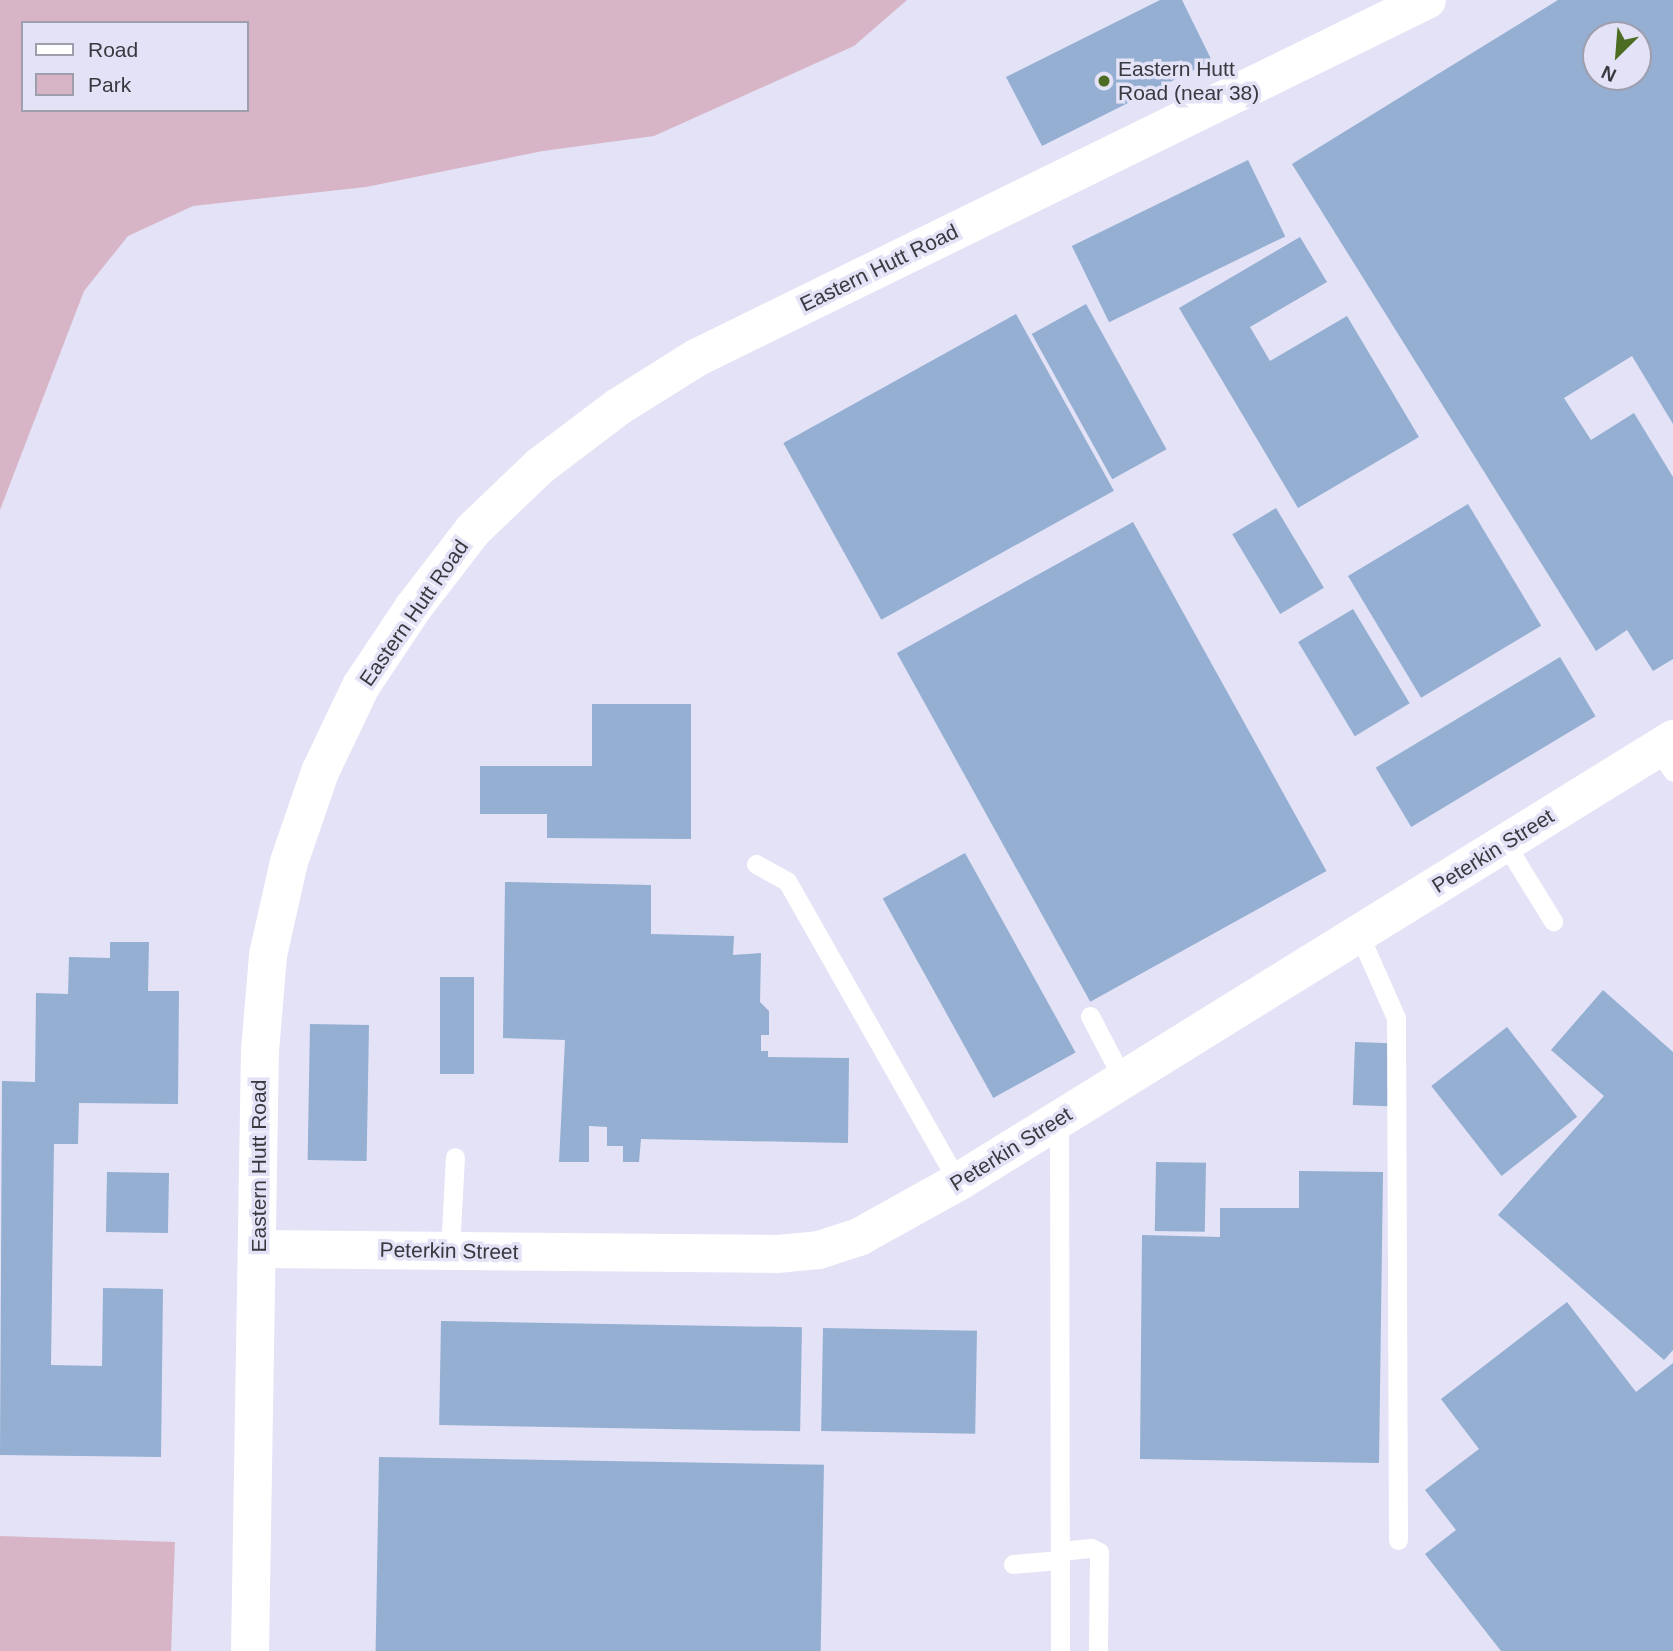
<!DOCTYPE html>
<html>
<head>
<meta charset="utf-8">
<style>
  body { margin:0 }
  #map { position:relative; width:1673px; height:1651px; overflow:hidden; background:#e3e2f6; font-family:Arial,sans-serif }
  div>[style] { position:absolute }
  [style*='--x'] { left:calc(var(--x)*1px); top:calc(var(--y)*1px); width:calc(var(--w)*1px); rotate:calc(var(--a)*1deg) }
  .green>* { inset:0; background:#d8b5c6; transform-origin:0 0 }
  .building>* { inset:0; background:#94afd2; transform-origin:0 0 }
  .service>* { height:19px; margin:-9.5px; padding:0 9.5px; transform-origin:9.5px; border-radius:9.5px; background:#fff }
  .minor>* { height:38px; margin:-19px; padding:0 19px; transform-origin:19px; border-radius:19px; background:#fff }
  .tertiary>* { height:38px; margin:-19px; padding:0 19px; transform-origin:19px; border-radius:19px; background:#fff }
  .dots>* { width:19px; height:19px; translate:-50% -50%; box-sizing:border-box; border:4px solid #e3e2f6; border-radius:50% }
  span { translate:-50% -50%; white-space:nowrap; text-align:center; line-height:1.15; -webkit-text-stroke:7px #e3e2f6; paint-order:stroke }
  .poi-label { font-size:21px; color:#393940 }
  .left { translate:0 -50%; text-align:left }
  .street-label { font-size:21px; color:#393940 }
  .legend { position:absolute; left:21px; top:21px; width:228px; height:91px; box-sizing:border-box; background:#e3e2f6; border:2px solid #9f9ead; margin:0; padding:9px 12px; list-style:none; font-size:21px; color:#393940 }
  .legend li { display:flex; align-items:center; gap:14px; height:35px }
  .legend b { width:35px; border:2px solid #9f9ead }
  .north { position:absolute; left:1582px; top:21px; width:70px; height:70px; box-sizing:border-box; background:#e3e2f6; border:2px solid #9f9ead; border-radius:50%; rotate:205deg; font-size:19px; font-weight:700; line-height:28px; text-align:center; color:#393940 }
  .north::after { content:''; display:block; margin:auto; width:24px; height:32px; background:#4b6c22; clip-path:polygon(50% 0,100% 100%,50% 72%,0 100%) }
</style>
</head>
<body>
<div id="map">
  <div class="green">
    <i style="clip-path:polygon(evenodd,0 0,907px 0,854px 46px,654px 136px,543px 151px,366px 187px,193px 206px,128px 236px,84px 291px,0 510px,0 0,23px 23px,247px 23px,247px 110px,23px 110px,23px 23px)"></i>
    <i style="left:0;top:1536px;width:175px;height:115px;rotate:2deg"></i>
  </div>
  <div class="building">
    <i style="clip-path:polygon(1160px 0,1182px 0,1212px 61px,1042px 146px,1006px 77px)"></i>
    <i style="clip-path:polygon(evenodd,1558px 0,1673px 0,1673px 424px,1632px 356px,1564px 398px,1591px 440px,1634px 413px,1673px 477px,1673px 659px,1653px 671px,1627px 630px,1596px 651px,1292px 164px,1558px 0,1596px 35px,1638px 35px,1638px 77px,1596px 77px,1596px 35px)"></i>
    <i style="left:1248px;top:160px;width:85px;height:196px;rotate:64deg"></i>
    <i style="clip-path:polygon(1300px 237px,1327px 282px,1250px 327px,1270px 361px,1347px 316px,1419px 437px,1298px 508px,1179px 308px)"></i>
    <i style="left:1086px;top:304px;width:166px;height:62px;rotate:61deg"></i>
    <i style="left:1016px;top:314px;width:202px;height:266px;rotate:61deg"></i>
    <i style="left:1468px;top:504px;width:142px;height:140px;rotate:59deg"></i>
    <i style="left:1276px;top:508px;width:93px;height:51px;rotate:59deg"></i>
    <i style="left:1133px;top:522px;width:399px;height:270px;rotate:61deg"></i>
    <i style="left:1353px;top:609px;width:110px;height:64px;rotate:59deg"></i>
    <i style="left:1560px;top:657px;width:69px;height:215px;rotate:59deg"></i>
    <i style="clip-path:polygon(592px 704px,691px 704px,691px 839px,547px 838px,547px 814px,480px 814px,480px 766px,592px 766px)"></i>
    <i style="left:965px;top:853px;width:228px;height:94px;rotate:61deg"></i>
    <i style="clip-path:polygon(505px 882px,651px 885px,651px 934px,734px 936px,733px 955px,761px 953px,760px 1002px,769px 1011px,769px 1035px,761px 1035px,761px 1051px,768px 1051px,768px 1057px,849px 1058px,848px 1143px,641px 1139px,639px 1162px,623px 1162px,623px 1146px,607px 1146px,607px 1127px,589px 1126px,589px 1162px,559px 1162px,565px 1040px,503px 1038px)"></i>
    <i style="clip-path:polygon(110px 942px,149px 942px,148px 991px,179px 991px,178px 1104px,79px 1103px,78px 1144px,54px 1144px,51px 1365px,102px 1366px,103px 1288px,163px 1289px,161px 1457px,0 1455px,2px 1081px,35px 1082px,36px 993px,68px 994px,69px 957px,110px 958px)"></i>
    <i style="left:440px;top:977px;width:34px;height:97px"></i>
    <i style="clip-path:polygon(1603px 990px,1673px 1052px,1673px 1350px,1664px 1360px,1498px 1215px,1604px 1096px,1551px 1050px)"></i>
    <i style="left:310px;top:1024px;width:59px;height:136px;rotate:1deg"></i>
    <i style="left:1507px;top:1027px;width:114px;height:96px;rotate:52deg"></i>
    <i style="left:1355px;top:1042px;width:35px;height:63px;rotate:2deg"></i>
    <i style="left:1156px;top:1162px;width:50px;height:69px;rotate:1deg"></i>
    <i style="clip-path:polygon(1299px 1171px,1383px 1172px,1379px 1463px,1140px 1459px,1142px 1235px,1220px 1237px,1220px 1208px,1299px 1208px)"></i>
    <i style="left:107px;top:1172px;width:62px;height:60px;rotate:1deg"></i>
    <i style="clip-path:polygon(1567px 1302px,1636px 1392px,1673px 1363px,1673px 1651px,1501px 1651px,1425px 1554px,1456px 1530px,1425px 1490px,1479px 1449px,1441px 1399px)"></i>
    <i style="left:441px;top:1321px;width:361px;height:104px;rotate:1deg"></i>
    <i style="left:823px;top:1328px;width:154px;height:103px;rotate:1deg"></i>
    <i style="left:379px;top:1457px;width:445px;height:194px;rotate:1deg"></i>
  </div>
  <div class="service">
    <i style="--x:1658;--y:749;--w:27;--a:57"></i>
    <i style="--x:1505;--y:843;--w:92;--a:58.4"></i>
    <i style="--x:756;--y:864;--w:35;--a:29"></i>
    <i style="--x:787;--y:881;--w:346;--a:60.4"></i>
    <i style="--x:1359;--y:934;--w:92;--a:66.2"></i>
    <i style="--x:1396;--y:1018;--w:522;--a:89.78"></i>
    <i style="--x:1090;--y:1016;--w:71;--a:62.4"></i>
    <i style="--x:1059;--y:1118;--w:533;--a:89.89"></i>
    <i style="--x:450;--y:1251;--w:94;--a:-87"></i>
    <i style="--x:1061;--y:1551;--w:30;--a:-6"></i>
    <i style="--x:1091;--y:1548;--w:9;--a:27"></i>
    <i style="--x:1099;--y:1552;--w:99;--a:90.6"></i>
    <i style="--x:1013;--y:1564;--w:47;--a:-4.9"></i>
  </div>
  <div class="minor">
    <i style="--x:259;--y:1249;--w:518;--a:0.55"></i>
    <i style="--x:777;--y:1254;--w:42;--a:-5.4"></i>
    <i style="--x:819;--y:1250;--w:42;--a:-18"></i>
    <i style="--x:859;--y:1237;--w:113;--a:-29.1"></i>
    <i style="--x:958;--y:1182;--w:841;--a:-31.78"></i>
  </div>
  <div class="tertiary">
    <i style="--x:250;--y:1651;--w:600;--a:-89.05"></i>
    <i style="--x:260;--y:1051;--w:96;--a:-85.2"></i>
    <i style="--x:268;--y:955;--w:95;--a:-77.3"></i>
    <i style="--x:289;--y:862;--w:95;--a:-71"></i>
    <i style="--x:320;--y:772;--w:95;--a:-64.5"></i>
    <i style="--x:361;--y:686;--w:94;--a:-56.3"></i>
    <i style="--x:413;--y:608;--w:98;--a:-52.4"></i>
    <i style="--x:473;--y:530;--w:93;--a:-43.7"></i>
    <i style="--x:540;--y:466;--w:98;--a:-37.1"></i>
    <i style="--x:618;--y:407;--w:92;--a:-32.1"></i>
    <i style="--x:696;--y:358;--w:814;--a:-26.09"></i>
  </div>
  <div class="dots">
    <i style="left:1104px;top:81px;background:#4b6c22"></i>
  </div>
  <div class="poi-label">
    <span class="left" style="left:1118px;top:81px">Eastern Hutt<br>Road (near 38)</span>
  </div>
  <div class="street-label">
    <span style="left:879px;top:268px;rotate:-26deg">Eastern Hutt Road</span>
    <span style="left:414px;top:613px;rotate:-55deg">Eastern Hutt Road</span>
    <span style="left:1493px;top:851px;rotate:-32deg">Peterkin Street</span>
    <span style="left:1011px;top:1149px;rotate:-32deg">Peterkin Street</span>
    <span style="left:259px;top:1166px;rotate:-90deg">Eastern Hutt Road</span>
    <span style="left:449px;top:1251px;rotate:1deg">Peterkin Street</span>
  </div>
  <ul class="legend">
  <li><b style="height:9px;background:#fff"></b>Road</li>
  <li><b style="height:19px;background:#d8b5c6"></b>Park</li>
  </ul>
  <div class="north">N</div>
</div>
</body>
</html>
